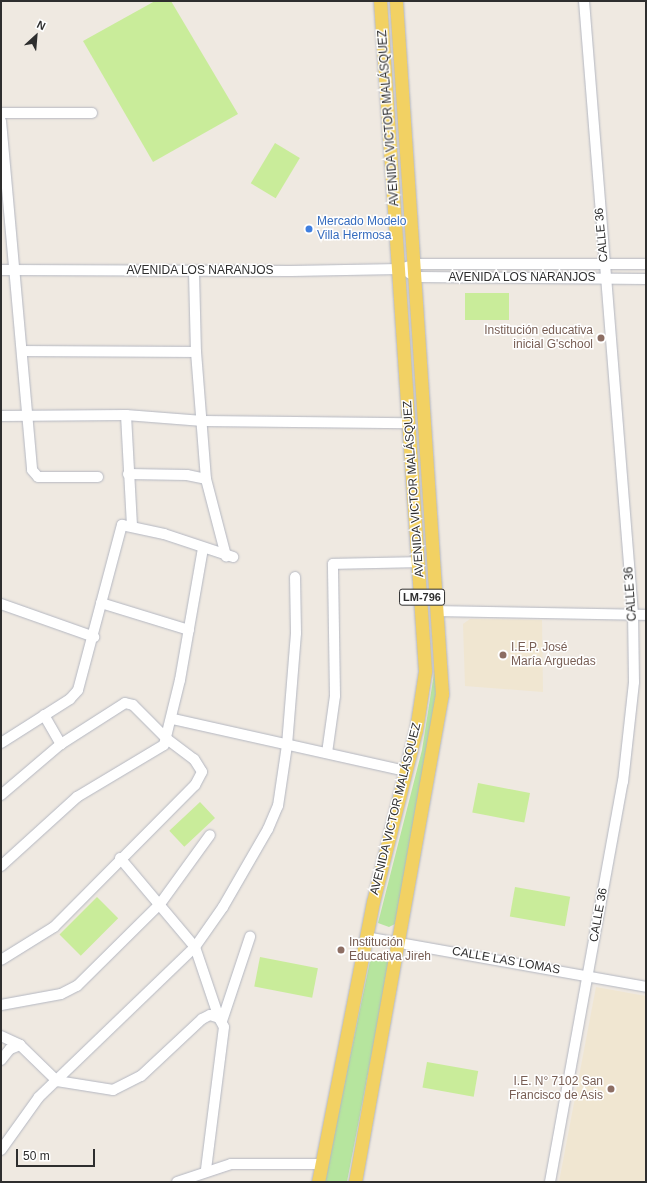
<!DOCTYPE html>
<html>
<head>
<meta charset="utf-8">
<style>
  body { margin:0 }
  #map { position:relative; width:647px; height:1183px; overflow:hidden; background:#efe9e1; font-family:Arial,sans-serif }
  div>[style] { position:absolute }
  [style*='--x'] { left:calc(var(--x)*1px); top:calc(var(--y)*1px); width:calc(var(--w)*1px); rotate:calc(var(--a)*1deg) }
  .education>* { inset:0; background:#f0e6d1 }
  .green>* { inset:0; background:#b6e59e }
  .pitch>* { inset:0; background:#c9ec9a; transform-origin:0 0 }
  .roads { filter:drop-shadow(0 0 1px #b4b7c1) drop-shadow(0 0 1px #b4b7c1) }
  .minor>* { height:10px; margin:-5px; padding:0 5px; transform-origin:5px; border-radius:5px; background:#fff }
  .major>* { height:13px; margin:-6.5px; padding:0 6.5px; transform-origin:6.5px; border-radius:6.5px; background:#f2d163 }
  .dots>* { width:11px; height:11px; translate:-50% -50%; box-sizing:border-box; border:2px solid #fff; border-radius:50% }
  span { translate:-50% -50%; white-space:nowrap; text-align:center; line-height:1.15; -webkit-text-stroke:3px #fff; paint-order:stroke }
  .shield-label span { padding:1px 3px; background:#fff; border:1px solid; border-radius:3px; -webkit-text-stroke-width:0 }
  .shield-label { font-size:11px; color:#2e2e2e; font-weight:700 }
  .street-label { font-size:12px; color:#2e2e2e }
  .shop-label { font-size:12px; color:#366cbe }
  .left { translate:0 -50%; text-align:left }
  .education-label { font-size:12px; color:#785e54 }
  .right { translate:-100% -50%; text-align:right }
  .frame { position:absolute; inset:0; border:2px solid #2e2e2e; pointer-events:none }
  .north { position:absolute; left:16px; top:16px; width:40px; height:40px; -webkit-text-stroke:3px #fff; paint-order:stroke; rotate:26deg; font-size:11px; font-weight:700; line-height:16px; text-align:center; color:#2e2e2e }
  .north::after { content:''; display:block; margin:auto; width:14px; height:18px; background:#2e2e2e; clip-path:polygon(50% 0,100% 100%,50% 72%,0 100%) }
  .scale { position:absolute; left:16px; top:1149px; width:79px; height:18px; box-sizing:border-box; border:2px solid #2e2e2e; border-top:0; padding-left:5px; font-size:12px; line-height:14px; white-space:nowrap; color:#2e2e2e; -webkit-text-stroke:3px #fff; paint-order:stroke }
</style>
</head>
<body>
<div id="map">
  <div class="education">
    <i style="clip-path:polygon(470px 619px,542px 620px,543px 692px,465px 686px,463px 624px)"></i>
    <i style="clip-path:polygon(596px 987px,646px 996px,646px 1182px,559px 1182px)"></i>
  </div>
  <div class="green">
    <i style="clip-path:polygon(435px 667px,437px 699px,395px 924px,389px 927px,378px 923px,422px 750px)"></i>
    <i style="clip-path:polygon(371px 956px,390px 960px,347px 1182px,324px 1182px)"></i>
  </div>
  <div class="pitch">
    <i style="clip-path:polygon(155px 1px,171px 1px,238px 114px,153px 162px,83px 41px)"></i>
    <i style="left:275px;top:143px;width:29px;height:47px;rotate:31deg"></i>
    <i style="left:465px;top:293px;width:44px;height:27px"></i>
    <i style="left:478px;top:783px;width:53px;height:30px;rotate:11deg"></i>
    <i style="left:200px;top:802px;width:22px;height:42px;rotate:47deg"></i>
    <i style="left:515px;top:887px;width:56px;height:30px;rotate:10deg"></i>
    <i style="left:97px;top:897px;width:30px;height:53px;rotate:45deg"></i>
    <i style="left:260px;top:957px;width:59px;height:30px;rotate:11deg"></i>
    <i style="left:427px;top:1062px;width:52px;height:26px;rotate:10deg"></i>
  </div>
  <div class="roads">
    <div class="minor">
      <i style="--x:1;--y:113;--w:91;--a:0"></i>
      <i style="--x:1;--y:121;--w:350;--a:84.9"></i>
      <i style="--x:32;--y:470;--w:9;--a:49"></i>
      <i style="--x:38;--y:477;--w:60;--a:0"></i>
      <i style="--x:1;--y:270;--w:290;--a:0.2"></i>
      <i style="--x:291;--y:271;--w:109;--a:-1.1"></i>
      <i style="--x:400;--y:269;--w:17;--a:-17"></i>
      <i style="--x:416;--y:264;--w:230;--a:0"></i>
      <i style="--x:194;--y:272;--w:80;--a:88.6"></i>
      <i style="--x:196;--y:352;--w:127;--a:85.5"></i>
      <i style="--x:206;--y:479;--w:80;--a:75.4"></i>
      <i style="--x:409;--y:273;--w:9;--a:27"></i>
      <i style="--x:417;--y:277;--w:229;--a:0.5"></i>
      <i style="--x:22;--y:351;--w:174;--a:0.3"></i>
      <i style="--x:126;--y:415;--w:110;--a:86.9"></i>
      <i style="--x:1;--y:416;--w:125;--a:-0.5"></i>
      <i style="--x:126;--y:415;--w:77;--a:4.5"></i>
      <i style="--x:203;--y:421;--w:206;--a:0.6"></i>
      <i style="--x:128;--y:474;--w:59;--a:1"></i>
      <i style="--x:187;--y:475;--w:19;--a:12"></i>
      <i style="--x:101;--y:603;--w:92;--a:17.1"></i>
      <i style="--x:1;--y:604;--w:99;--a:19.5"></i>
      <i style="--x:439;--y:611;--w:207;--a:1.1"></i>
      <i style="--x:44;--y:715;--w:34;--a:60"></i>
      <i style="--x:173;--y:719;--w:239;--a:12.6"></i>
      <i style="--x:1;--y:743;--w:82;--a:-32.5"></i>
      <i style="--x:70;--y:699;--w:12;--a:-48"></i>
      <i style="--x:78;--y:690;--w:171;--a:-75.1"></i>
      <i style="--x:122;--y:525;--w:43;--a:12.1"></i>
      <i style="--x:164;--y:534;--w:73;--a:18.4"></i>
      <i style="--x:327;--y:753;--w:58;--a:-82"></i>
      <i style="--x:335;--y:696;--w:132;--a:-90.9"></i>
      <i style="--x:333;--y:564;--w:86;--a:-1.3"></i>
      <i style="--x:1;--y:795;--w:79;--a:-40.4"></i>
      <i style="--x:61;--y:744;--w:76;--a:-32.6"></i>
      <i style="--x:125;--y:703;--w:8;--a:14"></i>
      <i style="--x:133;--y:705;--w:48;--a:45"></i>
      <i style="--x:167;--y:739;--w:34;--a:37"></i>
      <i style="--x:194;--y:759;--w:15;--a:58"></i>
      <i style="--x:202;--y:772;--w:15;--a:118"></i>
      <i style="--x:195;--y:785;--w:200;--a:134.8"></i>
      <i style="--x:54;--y:927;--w:62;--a:148.1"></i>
      <i style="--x:120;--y:858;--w:116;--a:49.9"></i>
      <i style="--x:195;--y:947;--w:75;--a:71.3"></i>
      <i style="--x:1;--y:866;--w:103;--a:-42.2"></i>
      <i style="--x:77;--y:797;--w:101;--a:-30.9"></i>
      <i style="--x:164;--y:745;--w:67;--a:-76.2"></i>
      <i style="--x:180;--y:680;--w:134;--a:-80.1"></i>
      <i style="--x:366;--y:937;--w:284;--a:10.1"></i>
      <i style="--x:1;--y:1005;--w:61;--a:-10.4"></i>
      <i style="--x:61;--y:994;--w:18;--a:-27"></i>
      <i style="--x:77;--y:986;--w:117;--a:-44.7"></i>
      <i style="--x:160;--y:904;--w:85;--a:-54.1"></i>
      <i style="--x:222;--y:1021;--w:89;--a:-71.6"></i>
      <i style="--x:1;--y:1036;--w:21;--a:25"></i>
      <i style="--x:20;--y:1045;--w:52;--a:44.2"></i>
      <i style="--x:57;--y:1081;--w:57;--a:9.1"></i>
      <i style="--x:113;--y:1090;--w:31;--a:-27"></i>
      <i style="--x:141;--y:1076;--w:83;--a:-43.1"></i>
      <i style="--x:202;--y:1019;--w:9;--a:-27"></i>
      <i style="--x:210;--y:1015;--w:9;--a:18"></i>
      <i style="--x:219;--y:1018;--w:10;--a:61"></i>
      <i style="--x:224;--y:1027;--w:144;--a:97.2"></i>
      <i style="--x:1;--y:1060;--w:14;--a:-51"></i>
      <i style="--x:10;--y:1049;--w:11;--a:-22"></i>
      <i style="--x:1;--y:1150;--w:65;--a:-54.4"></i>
      <i style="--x:39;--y:1097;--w:216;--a:-43.9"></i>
      <i style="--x:195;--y:947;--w:49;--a:-55"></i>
      <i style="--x:223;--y:907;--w:90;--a:-60"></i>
      <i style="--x:268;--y:829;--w:25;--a:-67"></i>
      <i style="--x:278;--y:806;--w:62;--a:-81.6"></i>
      <i style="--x:287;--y:745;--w:112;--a:-85.4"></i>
      <i style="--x:296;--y:633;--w:56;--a:-91"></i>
      <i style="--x:177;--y:1182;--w:57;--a:-18.4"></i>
      <i style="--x:231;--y:1164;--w:90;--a:0"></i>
      <i style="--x:550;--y:1182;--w:407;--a:-79.7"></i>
      <i style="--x:623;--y:782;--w:101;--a:-83.7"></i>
      <i style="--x:634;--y:682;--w:68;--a:-90.8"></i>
      <i style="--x:633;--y:614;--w:615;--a:-94.57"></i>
    </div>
    <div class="major">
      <i style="--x:318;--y:1182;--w:285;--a:-78.9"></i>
      <i style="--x:373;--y:902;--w:177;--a:-76"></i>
      <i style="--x:416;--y:730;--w:60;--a:-81.3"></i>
      <i style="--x:425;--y:671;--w:672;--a:-93.84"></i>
      <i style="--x:355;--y:1182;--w:496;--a:-79.9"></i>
      <i style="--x:442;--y:694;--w:695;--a:-93.8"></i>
    </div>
  </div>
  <div class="dots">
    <i style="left:309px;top:229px;background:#3f7fe0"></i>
    <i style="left:601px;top:338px;background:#8d6e63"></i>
    <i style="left:503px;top:655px;background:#8d6e63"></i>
    <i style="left:341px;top:950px;background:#8d6e63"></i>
    <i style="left:611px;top:1089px;background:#8d6e63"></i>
  </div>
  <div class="shield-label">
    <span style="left:422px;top:597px">LM-796</span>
  </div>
  <div class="street-label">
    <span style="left:389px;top:118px;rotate:-94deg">AVENIDA VICTOR MALÁSQUEZ</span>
    <span style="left:602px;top:235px;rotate:-95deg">CALLE 36</span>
    <span style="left:200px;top:271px">AVENIDA LOS NARANJOS</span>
    <span style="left:522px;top:278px">AVENIDA LOS NARANJOS</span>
    <span style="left:414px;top:489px;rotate:-94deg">AVENIDA VICTOR MALÁSQUEZ</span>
    <span style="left:631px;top:594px;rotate:-94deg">CALLE 36</span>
    <span style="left:396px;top:809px;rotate:-76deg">AVENIDA VICTOR MALÁSQUEZ</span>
    <span style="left:599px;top:915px;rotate:-80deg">CALLE 36</span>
    <span style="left:506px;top:961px;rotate:10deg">CALLE LAS LOMAS</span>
  </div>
  <div class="shop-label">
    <span class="left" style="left:317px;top:229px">Mercado Modelo<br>Villa Hermosa</span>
  </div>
  <div class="education-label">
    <span class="right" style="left:593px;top:338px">Institución educativa<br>inicial G'school</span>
    <span class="left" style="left:511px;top:655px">I.E.P. José<br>María Arguedas</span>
    <span class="left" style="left:349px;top:950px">Institución<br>Educativa Jireh</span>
    <span class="right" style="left:603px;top:1089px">I.E. N° 7102 San<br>Francisco de Asis</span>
  </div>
  <div class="frame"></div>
  <div class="north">N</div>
  <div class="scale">50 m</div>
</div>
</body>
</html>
